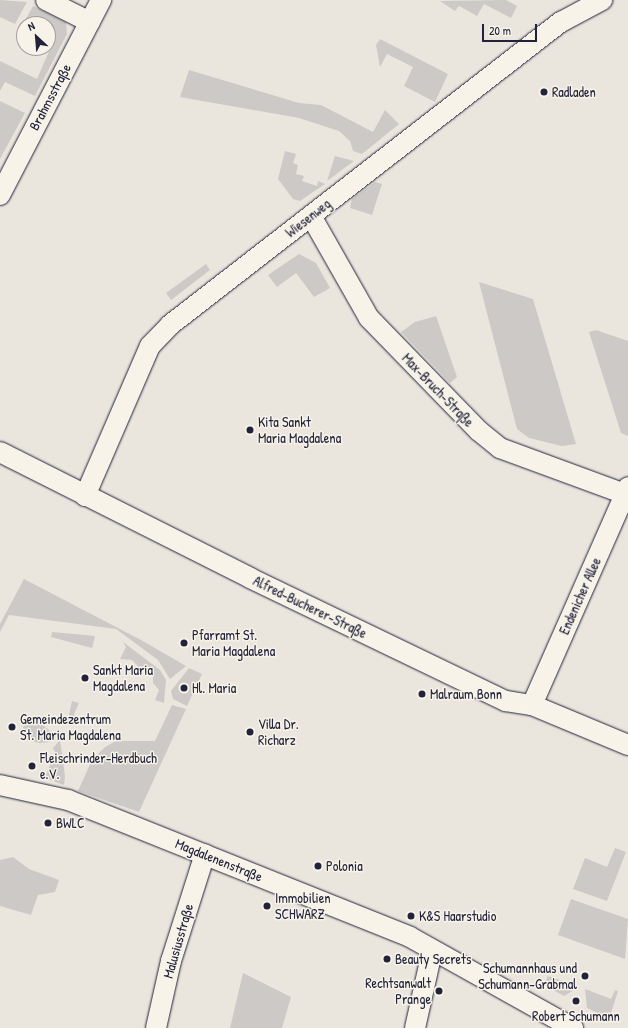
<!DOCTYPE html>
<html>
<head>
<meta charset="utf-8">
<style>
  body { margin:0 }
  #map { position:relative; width:628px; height:1028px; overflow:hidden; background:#eae6de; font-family:"Patrick Hand",sans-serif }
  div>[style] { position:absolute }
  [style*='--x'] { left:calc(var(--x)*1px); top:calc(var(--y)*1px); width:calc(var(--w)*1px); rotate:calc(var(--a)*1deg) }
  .green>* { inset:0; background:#cdc9c6 }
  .roads { filter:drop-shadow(0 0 1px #22223b) drop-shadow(0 0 1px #22223b) }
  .minor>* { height:20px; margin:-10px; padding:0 10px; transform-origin:10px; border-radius:10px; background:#f7f3e8 }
  .dots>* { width:11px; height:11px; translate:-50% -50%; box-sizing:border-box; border:2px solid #f7f3e8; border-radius:50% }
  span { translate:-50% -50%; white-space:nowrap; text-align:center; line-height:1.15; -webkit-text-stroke:3px #f7f3e8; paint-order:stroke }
  .poi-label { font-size:14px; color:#22223b }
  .left { translate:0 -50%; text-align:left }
  .right { translate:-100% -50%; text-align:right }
  .street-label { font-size:14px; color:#22223b }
  .north { position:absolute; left:16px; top:16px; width:40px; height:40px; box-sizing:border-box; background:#f7f3e8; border:1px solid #a29fa3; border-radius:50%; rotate:334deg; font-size:11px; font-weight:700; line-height:16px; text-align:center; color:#22223b }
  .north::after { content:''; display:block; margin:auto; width:14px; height:18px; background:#22223b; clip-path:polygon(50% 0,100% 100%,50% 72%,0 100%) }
  .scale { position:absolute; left:482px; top:24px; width:55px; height:18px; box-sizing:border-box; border:2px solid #22223b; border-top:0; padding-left:5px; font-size:12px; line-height:14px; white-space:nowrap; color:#22223b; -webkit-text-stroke:3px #f7f3e8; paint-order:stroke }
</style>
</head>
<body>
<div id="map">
  <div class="green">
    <i style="clip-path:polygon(0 0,27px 2px,15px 24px,0 17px)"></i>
    <i style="clip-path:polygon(506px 0,517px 6px,511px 18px,484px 4px,477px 16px,459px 6px,455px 11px,440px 1px)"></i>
    <i style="clip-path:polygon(33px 6px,66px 22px,67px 34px,35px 96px,5px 82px,0 91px,0 61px,37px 79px,53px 42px,48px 39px,48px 24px,22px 26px)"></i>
    <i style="clip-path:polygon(380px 39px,448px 74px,435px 102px,404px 86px,413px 67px,387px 54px,380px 67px,376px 45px)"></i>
    <i style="clip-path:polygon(189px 70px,299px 103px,321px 105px,373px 132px,385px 110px,399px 124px,362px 154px,353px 151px,350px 141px,339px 131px,299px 118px,180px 97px)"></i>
    <i style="clip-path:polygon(0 101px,25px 113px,0 159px)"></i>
    <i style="clip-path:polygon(285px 151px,296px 154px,293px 163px,298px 165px,296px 174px,304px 176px,302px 181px,317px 186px,318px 181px,325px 184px,300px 201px,293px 199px,278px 179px)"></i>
    <i style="clip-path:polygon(335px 156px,354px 161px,327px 181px)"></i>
    <i style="clip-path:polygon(375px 182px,382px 184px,372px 215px,350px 208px,352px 199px)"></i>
    <i style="clip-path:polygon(299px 254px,316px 263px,330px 288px,314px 297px,296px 273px,277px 287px,268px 275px)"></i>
    <i style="clip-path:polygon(206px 264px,210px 270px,171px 300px,166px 293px)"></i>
    <i style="clip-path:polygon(479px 282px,533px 299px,576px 444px,562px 446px,529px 438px,517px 429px)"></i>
    <i style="clip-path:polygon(436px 316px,457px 377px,450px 383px,401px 332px,415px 322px)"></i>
    <i style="clip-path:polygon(596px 330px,628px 341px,628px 436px,621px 433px,589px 332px)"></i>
    <i style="clip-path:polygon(24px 579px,141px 640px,186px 666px,170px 679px,158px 660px,116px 629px,9px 615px,0 632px,0 624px)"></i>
    <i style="clip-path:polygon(52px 632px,95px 636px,92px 648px,51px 637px)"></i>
    <i style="clip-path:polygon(123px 642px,160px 670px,166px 680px,164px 703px,155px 700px,159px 690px,153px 683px,153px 672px,141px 669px,132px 660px,120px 659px,126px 647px)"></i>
    <i style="clip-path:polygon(189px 668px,202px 674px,187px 706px,173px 699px,171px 691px)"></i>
    <i style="clip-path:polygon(72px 701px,79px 703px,74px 714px,77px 722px,68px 720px)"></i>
    <i style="clip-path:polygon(172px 705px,186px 709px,139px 812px,78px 791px,92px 760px,105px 747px,116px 741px,155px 741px)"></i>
    <i style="clip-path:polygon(26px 717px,44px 726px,56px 736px,49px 742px,39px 743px,20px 738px)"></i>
    <i style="clip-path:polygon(60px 740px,65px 776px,64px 785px,45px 778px,55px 752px,53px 748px)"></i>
    <i style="clip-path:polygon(615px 848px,626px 852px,607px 901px,573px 889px,585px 858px,607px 867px)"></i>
    <i style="clip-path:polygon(13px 857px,29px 869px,59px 880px,55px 892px,38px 895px,31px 915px,0 906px,0 860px)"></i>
    <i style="clip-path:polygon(571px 899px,628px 919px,625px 959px,558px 935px)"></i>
    <i style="clip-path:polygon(243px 973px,291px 997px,282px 1028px,230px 1028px)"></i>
    <i style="clip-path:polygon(548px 976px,577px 986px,576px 989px,564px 996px,544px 985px)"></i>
    <i style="clip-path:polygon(585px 989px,611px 999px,615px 990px,618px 991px,609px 1019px,587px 1008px)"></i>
  </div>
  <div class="roads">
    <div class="minor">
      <i style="--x:46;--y:0;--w:49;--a:26.6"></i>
      <i style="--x:0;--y:195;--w:220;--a:-62.6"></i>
      <i style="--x:311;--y:216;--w:117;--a:60.4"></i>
      <i style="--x:369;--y:318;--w:158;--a:45.8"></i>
      <i style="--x:479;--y:431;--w:27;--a:39"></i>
      <i style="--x:500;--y:448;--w:133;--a:20.2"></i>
      <i style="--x:0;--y:452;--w:280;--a:26.7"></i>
      <i style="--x:250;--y:578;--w:284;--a:25.7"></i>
      <i style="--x:506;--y:701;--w:26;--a:9"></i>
      <i style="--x:532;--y:705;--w:104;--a:22.6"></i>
      <i style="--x:85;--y:496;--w:163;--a:-66.6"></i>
      <i style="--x:150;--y:346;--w:29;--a:-46"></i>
      <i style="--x:170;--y:325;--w:495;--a:-37.8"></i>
      <i style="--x:561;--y:22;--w:47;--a:-28.2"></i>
      <i style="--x:532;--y:705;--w:238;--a:-66.2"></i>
      <i style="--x:0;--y:785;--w:70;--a:12.4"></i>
      <i style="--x:68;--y:800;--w:368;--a:21.8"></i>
      <i style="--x:410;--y:937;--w:187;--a:29.2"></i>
      <i style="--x:156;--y:1028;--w:69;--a:-77.4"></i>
      <i style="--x:171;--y:961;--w:112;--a:-72.4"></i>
      <i style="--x:415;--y:1028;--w:78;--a:-77.4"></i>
    </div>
  </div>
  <div class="dots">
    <i style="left:544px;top:92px;background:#22223b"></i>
    <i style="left:250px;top:430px;background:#22223b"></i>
    <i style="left:184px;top:643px;background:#22223b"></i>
    <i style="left:85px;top:678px;background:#22223b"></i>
    <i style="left:184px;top:688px;background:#22223b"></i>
    <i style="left:422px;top:694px;background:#22223b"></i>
    <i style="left:12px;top:727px;background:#22223b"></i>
    <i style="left:250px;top:732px;background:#22223b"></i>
    <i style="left:32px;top:766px;background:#22223b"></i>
    <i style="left:48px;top:823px;background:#22223b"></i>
    <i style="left:318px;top:866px;background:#22223b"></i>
    <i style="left:267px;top:906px;background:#22223b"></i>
    <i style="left:411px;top:916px;background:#22223b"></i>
    <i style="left:387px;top:959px;background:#22223b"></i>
    <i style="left:585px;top:976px;background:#22223b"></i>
    <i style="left:439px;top:991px;background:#22223b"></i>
    <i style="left:576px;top:1001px;background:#22223b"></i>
  </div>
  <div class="poi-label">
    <span class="left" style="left:552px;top:92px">Radladen</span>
    <span class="left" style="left:258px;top:430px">Kita Sankt<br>Maria Magdalena</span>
    <span class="left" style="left:192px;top:643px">Pfarramt St.<br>Maria Magdalena</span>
    <span class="left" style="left:93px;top:678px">Sankt Maria<br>Magdalena</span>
    <span class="left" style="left:192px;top:688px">Hl. Maria</span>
    <span class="left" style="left:430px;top:694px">Malraum Bonn</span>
    <span class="left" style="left:20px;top:727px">Gemeindezentrum<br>St. Maria Magdalena</span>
    <span class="left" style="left:258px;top:732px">Villa Dr.<br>Richarz</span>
    <span class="left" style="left:40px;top:766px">Fleischrinder-Herdbuch<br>e.V.</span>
    <span class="left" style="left:56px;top:823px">BWLC</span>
    <span class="left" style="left:326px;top:866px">Polonia</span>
    <span class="left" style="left:275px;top:906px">Immobilien<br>SCHWARZ</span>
    <span class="left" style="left:419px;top:916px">K&amp;S Haarstudio</span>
    <span class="left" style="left:395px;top:959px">Beauty Secrets</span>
    <span class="right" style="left:577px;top:976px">Schumannhaus und<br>Schumann-Grabmal</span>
    <span class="right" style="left:431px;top:991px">Rechtsanwalt<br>Prange</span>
    <span style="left:576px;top:1016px">Robert Schumann</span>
  </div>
  <div class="street-label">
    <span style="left:50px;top:97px;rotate:-62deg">Brahmsstraße</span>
    <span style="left:308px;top:218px;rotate:-38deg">Wiesenweg</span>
    <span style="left:438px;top:390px;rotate:46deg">Max-Bruch-Straße</span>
    <span style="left:580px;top:596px;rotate:-66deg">Endenicher Allee</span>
    <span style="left:310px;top:607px;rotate:26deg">Alfred-Bucherer-Straße</span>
    <span style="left:219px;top:860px;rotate:22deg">Magdalenenstraße</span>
    <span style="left:178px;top:941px;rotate:-74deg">Malusiusstraße</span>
  </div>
  <div class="north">N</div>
  <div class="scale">20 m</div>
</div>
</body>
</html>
